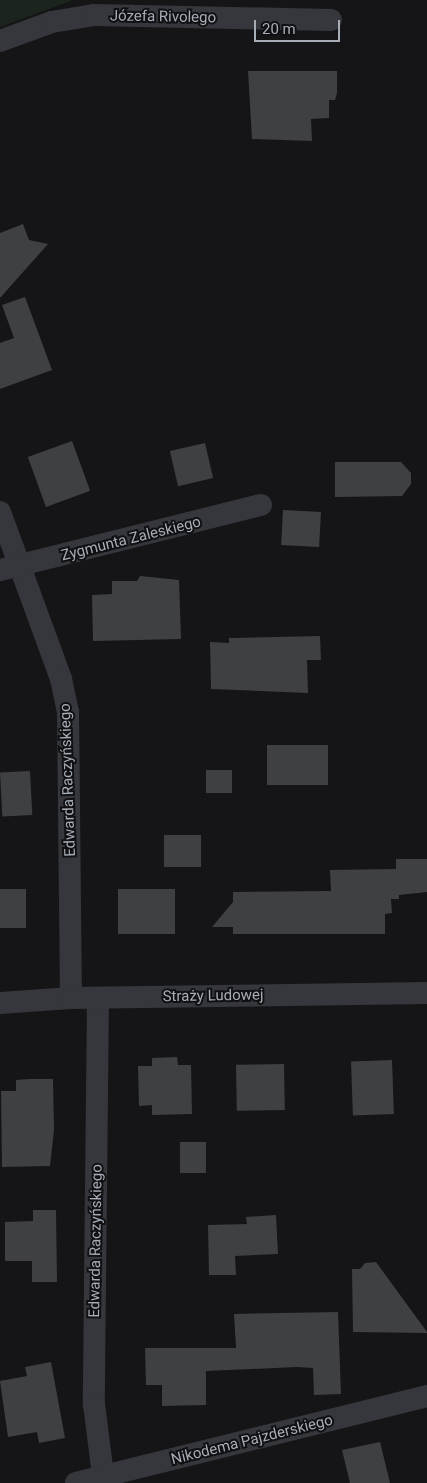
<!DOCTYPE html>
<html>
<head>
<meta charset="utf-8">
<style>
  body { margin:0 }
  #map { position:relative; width:427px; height:1483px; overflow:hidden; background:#151517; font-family:Roboto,sans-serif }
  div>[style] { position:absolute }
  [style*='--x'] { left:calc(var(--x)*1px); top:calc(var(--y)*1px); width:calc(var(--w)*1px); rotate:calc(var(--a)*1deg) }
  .green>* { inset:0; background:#1c251d }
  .building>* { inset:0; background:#3f4044; transform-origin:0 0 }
  .street>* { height:22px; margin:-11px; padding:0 11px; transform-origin:11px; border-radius:11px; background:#35373c }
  span { translate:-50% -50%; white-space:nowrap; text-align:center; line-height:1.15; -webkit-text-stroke:4px #101012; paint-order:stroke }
  .street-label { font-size:15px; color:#a6adb7 }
  .scale { position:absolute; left:254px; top:20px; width:86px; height:22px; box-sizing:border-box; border:2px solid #a6adb7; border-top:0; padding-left:6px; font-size:15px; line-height:18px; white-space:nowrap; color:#a6adb7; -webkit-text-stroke:4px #101012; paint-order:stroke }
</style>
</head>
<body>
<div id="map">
  <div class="green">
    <i style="clip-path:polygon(0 0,73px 0,0 27px)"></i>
  </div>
  <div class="building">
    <i style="clip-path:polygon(248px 71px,337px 71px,337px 93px,335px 100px,329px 100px,329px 118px,311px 119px,312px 141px,252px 139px)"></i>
    <i style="clip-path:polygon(23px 224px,29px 240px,48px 244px,0 298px,0 233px)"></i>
    <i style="clip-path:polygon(25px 297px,52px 370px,0 389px,0 343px,14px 338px,2px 305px)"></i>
    <i style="left:72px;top:441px;width:53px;height:47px;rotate:70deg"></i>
    <i style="left:205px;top:443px;width:36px;height:36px;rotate:77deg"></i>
    <i style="clip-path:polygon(335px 462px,401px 462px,411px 473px,411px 484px,402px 496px,335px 497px)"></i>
    <i style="left:283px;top:510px;width:38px;height:35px;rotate:3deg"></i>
    <i style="clip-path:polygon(140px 576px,179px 580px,181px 639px,93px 641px,92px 595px,112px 594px,112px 581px,137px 581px)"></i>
    <i style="clip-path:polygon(320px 636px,321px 660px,307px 660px,308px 693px,211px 689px,210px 642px,229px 643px,229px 638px)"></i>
    <i style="left:267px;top:745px;width:61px;height:40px"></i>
    <i style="left:206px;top:770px;width:26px;height:23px"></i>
    <i style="left:30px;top:771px;width:44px;height:30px;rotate:87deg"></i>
    <i style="left:164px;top:835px;width:37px;height:32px"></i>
    <i style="clip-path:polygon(396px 859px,427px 859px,427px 892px,399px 895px,399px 899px,391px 899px,392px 913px,385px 914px,385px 934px,233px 934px,233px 927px,212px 927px,233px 902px,233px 892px,331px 891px,330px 870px,396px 869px)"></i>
    <i style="left:0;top:889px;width:26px;height:39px"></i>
    <i style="left:118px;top:889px;width:57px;height:45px"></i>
    <i style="clip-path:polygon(177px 1057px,178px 1065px,191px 1065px,192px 1114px,152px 1115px,152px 1105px,139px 1106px,138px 1066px,152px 1066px,152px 1058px)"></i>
    <i style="left:392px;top:1060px;width:54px;height:41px;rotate:88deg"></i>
    <i style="left:284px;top:1064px;width:46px;height:48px;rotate:89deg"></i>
    <i style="clip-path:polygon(29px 1079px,53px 1079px,54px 1130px,50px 1166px,2px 1167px,1px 1091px,16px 1091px,16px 1080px)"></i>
    <i style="left:180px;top:1142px;width:26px;height:31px"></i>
    <i style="clip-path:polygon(33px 1210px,56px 1210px,57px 1282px,32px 1282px,32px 1261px,5px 1261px,5px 1222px,33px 1221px)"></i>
    <i style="clip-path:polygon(276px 1215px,278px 1254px,235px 1256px,236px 1275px,209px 1275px,208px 1225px,247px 1224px,246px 1217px)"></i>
    <i style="clip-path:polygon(376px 1262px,427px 1332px,427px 1333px,353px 1332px,352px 1269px,360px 1269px,365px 1263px)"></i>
    <i style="clip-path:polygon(338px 1312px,341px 1394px,314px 1395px,313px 1368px,297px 1367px,206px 1371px,206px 1405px,162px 1406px,162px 1385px,146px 1385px,145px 1348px,236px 1348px,234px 1314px)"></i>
    <i style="clip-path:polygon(51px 1362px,65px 1438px,39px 1443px,37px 1432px,8px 1437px,0 1381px,27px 1376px,25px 1367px)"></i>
    <i style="clip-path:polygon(380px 1442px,390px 1483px,350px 1483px,342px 1450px)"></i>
  </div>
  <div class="street">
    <i style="--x:0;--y:41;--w:55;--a:-20.1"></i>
    <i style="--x:52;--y:22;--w:43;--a:-9.5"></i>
    <i style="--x:94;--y:15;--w:237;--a:1.2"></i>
    <i style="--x:0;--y:512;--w:178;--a:69.9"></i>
    <i style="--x:61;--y:679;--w:34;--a:78"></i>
    <i style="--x:68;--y:712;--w:286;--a:89.4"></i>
    <i style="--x:0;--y:570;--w:269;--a:-14"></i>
    <i style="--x:98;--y:998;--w:406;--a:90.6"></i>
    <i style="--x:94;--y:1404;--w:80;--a:82.8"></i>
    <i style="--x:0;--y:1003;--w:71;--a:-4"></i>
    <i style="--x:71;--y:998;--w:356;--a:-0.8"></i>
    <i style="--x:76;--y:1483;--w:362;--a:-13.9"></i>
  </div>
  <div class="street-label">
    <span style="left:163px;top:17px;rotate:1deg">Józefa Rivolego</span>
    <span style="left:131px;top:539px;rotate:-14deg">Zygmunta Zaleskiego</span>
    <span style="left:68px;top:780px;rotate:-92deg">Edwarda Raczyńskiego</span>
    <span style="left:213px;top:996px;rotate:-1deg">Straży Ludowej</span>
    <span style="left:96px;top:1241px;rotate:-89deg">Edwarda Raczyńskiego</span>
    <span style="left:252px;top:1440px;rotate:-14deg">Nikodema Pajzderskiego</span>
  </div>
  <div class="scale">20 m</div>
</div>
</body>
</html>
